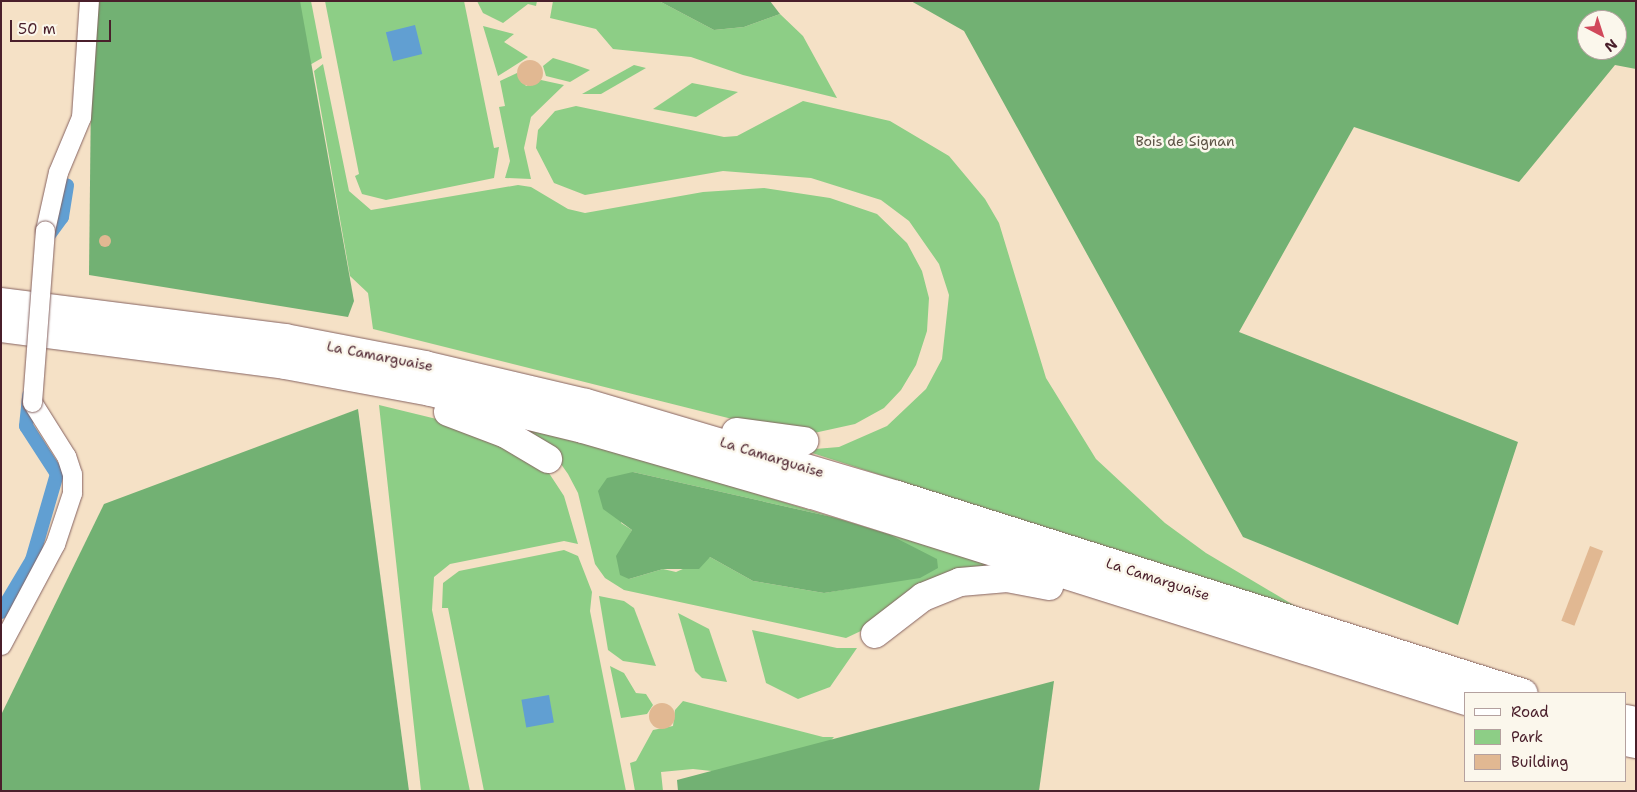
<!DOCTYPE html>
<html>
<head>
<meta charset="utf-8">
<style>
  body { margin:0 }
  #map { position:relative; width:1637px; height:792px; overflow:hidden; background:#f5e1c6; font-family:"Shantell Sans",sans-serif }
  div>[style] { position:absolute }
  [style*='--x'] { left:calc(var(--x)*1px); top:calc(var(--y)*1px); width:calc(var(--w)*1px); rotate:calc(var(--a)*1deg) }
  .green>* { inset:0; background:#8dce86 }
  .forest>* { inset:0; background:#72b173 }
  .water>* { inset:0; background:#619fd2; transform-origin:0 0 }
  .canal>* { height:14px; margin:-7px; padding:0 7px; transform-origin:7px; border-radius:7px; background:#619fd2 }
  .building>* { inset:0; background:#e1b892; transform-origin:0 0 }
  .round { border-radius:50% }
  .roads { filter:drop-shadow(0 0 1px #866361) drop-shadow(0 0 1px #866361) }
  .minor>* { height:19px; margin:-9.5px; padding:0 9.5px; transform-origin:9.5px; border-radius:9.5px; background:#fff }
  .highway>* { height:28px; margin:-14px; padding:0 14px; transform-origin:14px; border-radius:14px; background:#fff }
  .bridges { filter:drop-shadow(0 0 1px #866361) drop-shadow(0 0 1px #866361) }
  .minor-bridge>* { height:19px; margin:-9.5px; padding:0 9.5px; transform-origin:9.5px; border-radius:9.5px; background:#fff }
  span { translate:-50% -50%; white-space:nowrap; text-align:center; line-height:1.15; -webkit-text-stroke:5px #fbf7ec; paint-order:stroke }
  .park-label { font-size:14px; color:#5e5446 }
  .street-label { font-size:14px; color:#4a1f2b }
  .frame { position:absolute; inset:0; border:2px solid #4a1f2b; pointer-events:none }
  .legend { position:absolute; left:1464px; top:692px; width:162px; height:90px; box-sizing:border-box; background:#fbf7ec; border:1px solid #b4a19f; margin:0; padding:6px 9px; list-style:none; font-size:15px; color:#4a1f2b }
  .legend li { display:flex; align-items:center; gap:10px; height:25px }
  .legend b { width:25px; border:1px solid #b4a19f }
  .north { position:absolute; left:1577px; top:10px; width:50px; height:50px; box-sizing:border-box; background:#fbf7ec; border:1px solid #b4a19f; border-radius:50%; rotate:140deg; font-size:14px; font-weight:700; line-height:20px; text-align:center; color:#4a1f2b }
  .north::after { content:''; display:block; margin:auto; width:18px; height:22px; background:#d1495b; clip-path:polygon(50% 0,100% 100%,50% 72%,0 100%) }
  .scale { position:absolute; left:10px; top:20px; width:101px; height:22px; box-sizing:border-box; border:2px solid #4a1f2b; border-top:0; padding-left:6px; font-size:15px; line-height:18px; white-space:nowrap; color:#4a1f2b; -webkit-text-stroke:4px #fbf7ec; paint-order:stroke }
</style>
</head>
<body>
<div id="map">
  <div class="green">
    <i style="clip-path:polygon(298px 1px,311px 1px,322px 58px,308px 66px)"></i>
    <i style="clip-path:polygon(325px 1px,464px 1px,494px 148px,499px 147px,494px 178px,386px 200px,362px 194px,355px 176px,359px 174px)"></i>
    <i style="clip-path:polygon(477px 1px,537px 1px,536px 6px,528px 4px,503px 23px,483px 13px)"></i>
    <i style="clip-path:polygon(553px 1px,659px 1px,714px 30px,744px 27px,780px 14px,803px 36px,837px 98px,743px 75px,691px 57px,613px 49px,596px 29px,550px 18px)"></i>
    <i style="clip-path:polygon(483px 26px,514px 34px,504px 42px,528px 57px,498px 76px)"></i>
    <i style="clip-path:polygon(553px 58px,573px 64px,590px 70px,570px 82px,546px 76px,543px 66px)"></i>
    <i style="clip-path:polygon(323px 64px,349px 191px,371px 210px,518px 185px,531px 187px,568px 209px,585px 213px,703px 192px,764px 188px,830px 198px,877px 214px,907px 243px,922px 271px,929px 298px,927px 331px,916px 365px,901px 390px,884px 408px,855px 424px,814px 433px,772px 429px,373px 329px,368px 293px,350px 276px,314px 71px)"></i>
    <i style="clip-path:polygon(634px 65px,646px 68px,601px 94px,582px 94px)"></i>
    <i style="clip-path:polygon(517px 73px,526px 86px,541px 80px,564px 85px,531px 117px,524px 148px,531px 179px,505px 178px,510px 161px,499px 107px,505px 106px,500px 81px)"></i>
    <i style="clip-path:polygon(692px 83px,738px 92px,696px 117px,653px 109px)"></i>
    <i style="clip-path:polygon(803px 101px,890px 121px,949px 156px,985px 199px,999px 223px,1046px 378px,1096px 459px,1165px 523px,1206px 553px,1307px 613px,803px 450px,839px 447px,887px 426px,926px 389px,942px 359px,949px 295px,939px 264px,909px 221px,881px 200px,811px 178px,723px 171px,585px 195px,554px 183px,536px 148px,538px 130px,555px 111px,576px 106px,724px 137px,737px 136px)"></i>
    <i style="clip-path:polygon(379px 405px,453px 423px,545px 467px,564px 496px,578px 544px,564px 541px,450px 564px,434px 577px,432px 610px,470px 791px,421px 791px)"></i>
    <i style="clip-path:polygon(evenodd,513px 426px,629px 455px,997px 567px,846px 638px,624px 590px,605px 578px,595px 564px,578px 493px,568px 474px,556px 457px,513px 426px,633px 472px,832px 517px,936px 559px,888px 582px,824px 593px,753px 581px,710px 557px,676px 572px,663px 569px,629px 579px,624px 546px,632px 530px,621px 523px,633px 472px)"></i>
    <i style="clip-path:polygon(564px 550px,578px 556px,592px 592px,590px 611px,626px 791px,484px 791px,448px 608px,442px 608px,443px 583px,459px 571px)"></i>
    <i style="clip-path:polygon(599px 596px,624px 601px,634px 608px,656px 666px,623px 661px,608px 650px)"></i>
    <i style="clip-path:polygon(678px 613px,709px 629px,727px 682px,702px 678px,695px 671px)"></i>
    <i style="clip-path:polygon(752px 630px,837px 648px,857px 648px,830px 687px,798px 699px,766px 683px)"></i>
    <i style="clip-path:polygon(610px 666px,624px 673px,636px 693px,646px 694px,653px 705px,647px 714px,621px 718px)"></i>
    <i style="clip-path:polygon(683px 701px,823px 737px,834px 737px,821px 751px,758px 776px,693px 769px,661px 772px,663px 791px,635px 791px,630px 763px,636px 761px,653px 730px,673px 726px,675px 710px)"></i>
  </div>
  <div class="forest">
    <i style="clip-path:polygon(92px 1px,300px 1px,354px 301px,348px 317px,89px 275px)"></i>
    <i style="clip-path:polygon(659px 1px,770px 1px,780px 14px,744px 27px,714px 30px)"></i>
    <i style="clip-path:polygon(evenodd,911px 1px,1636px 1px,1636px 69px,1615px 65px,1519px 182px,1354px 127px,1239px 332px,1518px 442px,1458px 625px,1243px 537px,964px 31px,911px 1px,1587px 20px,1617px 20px,1617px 50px,1587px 50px,1587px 20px)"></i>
    <i style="clip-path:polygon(358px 409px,409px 791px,1px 791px,1px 715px,104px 504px)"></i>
    <i style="clip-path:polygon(633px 472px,832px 517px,890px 535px,937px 559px,938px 568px,920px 578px,824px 593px,753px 581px,710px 557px,699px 569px,663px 569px,629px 579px,620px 575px,616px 556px,632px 530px,603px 509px,598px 491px,607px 478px)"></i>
    <i style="clip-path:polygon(1054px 681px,1039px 791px,678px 791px,677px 780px)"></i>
  </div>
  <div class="water">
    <i style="left:415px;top:25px;width:30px;height:30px;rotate:76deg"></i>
    <i style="left:549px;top:695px;width:28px;height:28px;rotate:80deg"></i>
  </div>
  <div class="canal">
    <i style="--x:46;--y:239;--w:27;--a:-54"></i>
    <i style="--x:62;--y:217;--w:32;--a:-81"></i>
    <i style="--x:1;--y:612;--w:61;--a:-59.2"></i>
    <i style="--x:32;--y:560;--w:90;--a:-73.8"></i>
    <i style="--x:57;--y:474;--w:57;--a:-122.9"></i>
    <i style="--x:26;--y:426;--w:31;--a:-84"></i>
  </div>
  <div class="building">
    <i class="round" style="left:517px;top:60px;width:26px;height:26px"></i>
    <i class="round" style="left:99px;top:235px;width:12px;height:12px"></i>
    <i style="left:1590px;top:546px;width:14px;height:80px;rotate:21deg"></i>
    <i class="round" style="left:649px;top:703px;width:26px;height:26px"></i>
  </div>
  <div class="roads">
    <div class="minor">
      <i style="--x:45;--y:230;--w:59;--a:-77.4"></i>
      <i style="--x:58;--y:172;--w:60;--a:-67.3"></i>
      <i style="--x:81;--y:117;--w:116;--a:-86.1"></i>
      <i style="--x:1;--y:645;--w:115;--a:-61.9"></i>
      <i style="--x:55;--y:544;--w:54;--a:-71.6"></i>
      <i style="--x:72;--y:493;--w:19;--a:-90"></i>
      <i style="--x:72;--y:474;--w:19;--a:-108"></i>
      <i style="--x:66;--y:456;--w:64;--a:-122.2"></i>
    </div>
    <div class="highway">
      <i style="--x:1;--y:302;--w:286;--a:7.2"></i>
      <i style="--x:285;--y:338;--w:143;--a:10.9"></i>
      <i style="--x:425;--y:365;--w:165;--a:13.3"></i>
      <i style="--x:586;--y:403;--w:324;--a:16.5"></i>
      <i style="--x:897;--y:495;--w:657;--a:17.55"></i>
      <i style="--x:1;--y:328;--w:286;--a:7.4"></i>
      <i style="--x:285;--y:365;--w:147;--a:10.5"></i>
      <i style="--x:430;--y:392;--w:157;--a:13.6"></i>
      <i style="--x:583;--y:429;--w:238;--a:16.1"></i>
      <i style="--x:812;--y:495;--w:686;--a:17.48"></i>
      <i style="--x:448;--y:412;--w:62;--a:20.8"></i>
      <i style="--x:506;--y:434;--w:49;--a:30.8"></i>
      <i style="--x:736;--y:432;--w:69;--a:7.5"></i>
      <i style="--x:875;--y:634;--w:61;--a:-37.6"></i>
      <i style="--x:923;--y:597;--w:40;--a:-22"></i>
      <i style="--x:960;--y:582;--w:47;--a:-4.9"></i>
      <i style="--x:1007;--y:578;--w:43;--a:10.8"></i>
      <i style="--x:1626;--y:719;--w:10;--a:11"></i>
      <i style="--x:1626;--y:742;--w:10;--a:11"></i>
    </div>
  </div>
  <div class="bridges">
    <div class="minor-bridge">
      <i style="--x:32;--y:402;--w:172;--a:-85.7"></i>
    </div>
  </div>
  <div class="park-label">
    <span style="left:1185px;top:141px">Bois de Signan</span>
  </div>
  <div class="street-label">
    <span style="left:380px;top:356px;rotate:11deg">La Camarguaise</span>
    <span style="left:772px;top:457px;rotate:17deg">La Camarguaise</span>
    <span style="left:1158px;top:579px;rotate:18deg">La Camarguaise</span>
  </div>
  <div class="frame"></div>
  <ul class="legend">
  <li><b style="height:6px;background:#fff"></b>Road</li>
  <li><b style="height:14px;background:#8dce86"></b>Park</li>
  <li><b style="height:14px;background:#e1b892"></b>Building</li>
  </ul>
  <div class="north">N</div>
  <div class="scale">50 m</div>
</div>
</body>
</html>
